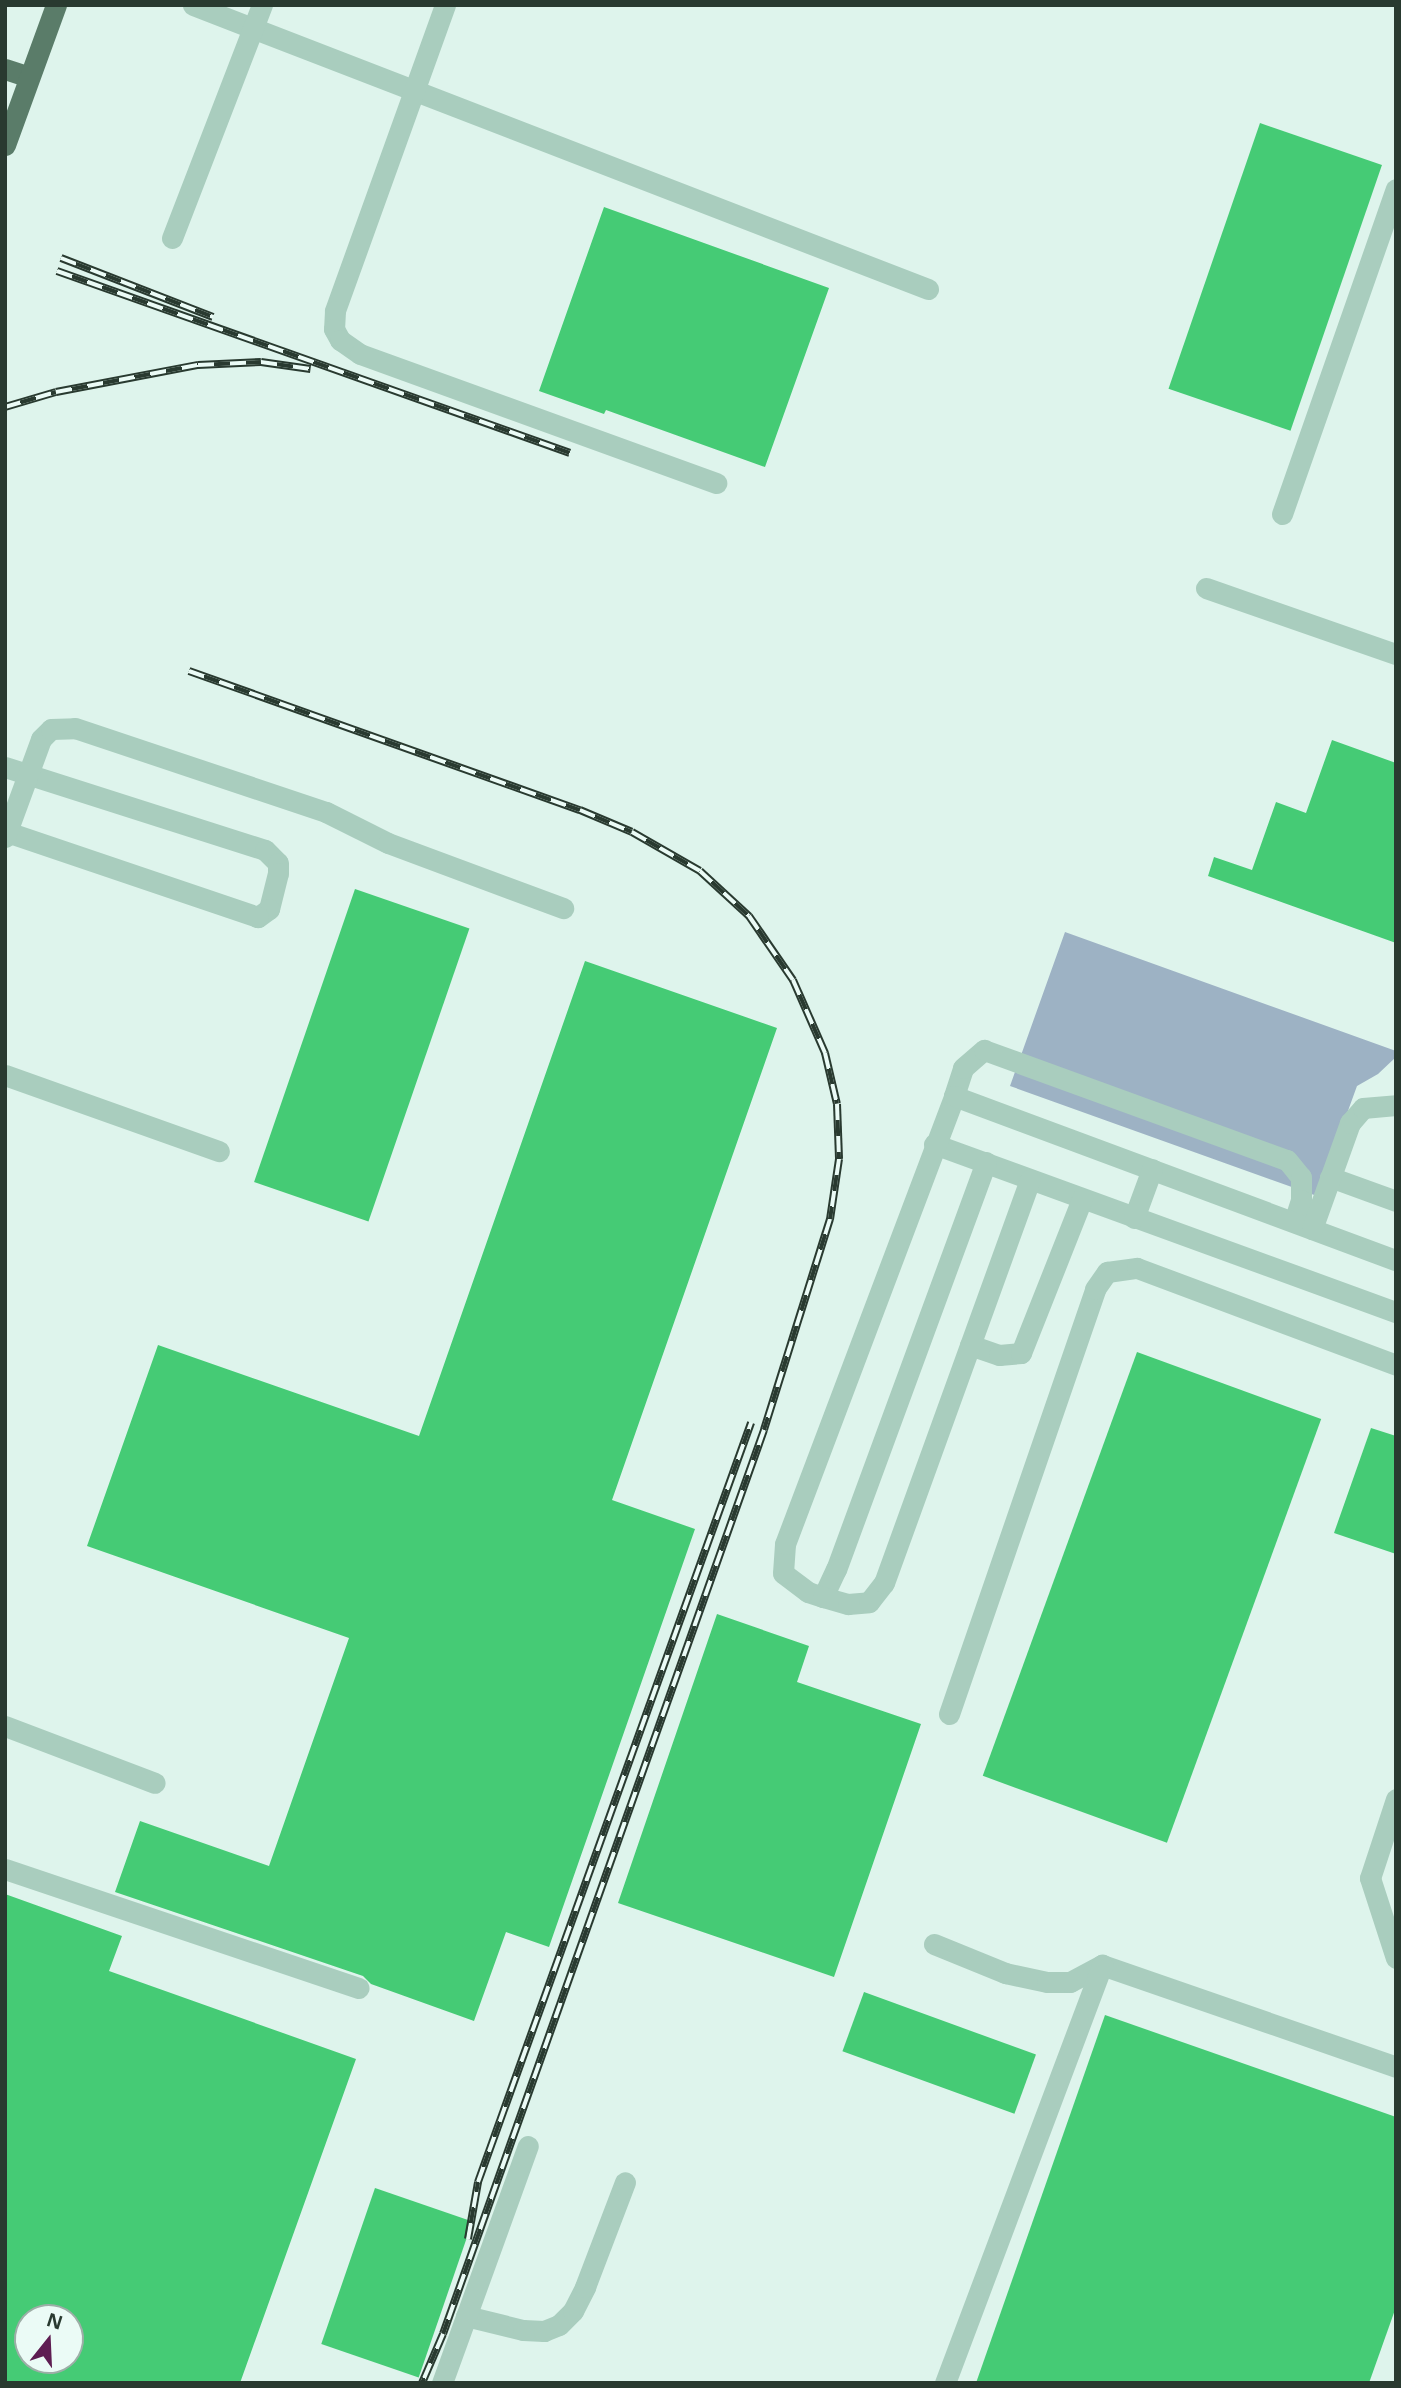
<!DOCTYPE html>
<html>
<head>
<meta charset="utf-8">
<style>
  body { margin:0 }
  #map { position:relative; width:1401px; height:2388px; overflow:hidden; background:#def4ec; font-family:"Noto Sans",sans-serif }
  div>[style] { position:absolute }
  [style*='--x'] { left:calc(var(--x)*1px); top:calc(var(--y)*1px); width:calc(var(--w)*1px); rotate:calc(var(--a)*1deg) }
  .green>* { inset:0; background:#9db2c4 }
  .building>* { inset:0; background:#45cb75; transform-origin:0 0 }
  .minor>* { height:21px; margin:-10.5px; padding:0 10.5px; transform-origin:10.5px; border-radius:10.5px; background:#a9cdbe }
  .major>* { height:21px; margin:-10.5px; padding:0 10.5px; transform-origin:10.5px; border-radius:10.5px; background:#5a7c69 }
  .rail>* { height:8px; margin-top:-4px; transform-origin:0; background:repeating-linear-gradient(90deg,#ebfbf6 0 16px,#293a30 0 32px); box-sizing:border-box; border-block:2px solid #293a30 }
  span { translate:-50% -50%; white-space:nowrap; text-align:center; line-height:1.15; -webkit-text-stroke:6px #ebfbf6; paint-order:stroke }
  .frame { position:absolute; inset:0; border:7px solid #293a30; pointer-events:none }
  .north { position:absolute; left:14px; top:2304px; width:70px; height:70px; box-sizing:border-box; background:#ebfbf6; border:2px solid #9daea7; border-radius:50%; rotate:18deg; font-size:19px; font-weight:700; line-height:28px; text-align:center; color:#293a30 }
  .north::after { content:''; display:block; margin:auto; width:24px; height:32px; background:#5e1d52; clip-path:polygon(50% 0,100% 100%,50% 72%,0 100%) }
</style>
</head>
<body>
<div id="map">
  <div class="green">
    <i style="clip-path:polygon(1065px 932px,1396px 1051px,1396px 1057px,1378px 1074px,1357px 1086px,1317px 1196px,1010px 1086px)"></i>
  </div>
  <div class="building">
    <i style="left:1260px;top:123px;width:129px;height:281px;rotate:19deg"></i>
    <i style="clip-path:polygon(604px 207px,829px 288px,765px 467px,606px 410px,604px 414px,539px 391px)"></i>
    <i style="clip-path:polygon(1332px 740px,1396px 763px,1396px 943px,1208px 876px,1214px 857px,1252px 870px,1276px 802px,1306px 813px)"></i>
    <i style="left:355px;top:889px;width:121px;height:310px;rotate:19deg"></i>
    <i style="clip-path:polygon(585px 961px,777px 1028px,612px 1500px,695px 1529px,549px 1947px,506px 1932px,474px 2021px,371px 1984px,363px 1976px,115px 1892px,140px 1821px,269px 1866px,349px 1638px,87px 1546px,158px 1345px,419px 1436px)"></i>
    <i style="left:1137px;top:1352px;width:196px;height:451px;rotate:20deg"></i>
    <i style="clip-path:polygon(1371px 1428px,1396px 1436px,1396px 1554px,1334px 1533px)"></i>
    <i style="clip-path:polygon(717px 1614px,809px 1646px,797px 1682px,921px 1724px,834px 1977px,618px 1903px)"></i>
    <i style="clip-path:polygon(evenodd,5px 1894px,122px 1936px,109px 1971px,356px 2059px,240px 2383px,5px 2383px,5px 1894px,28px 2318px,70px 2318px,70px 2360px,28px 2360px,28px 2318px)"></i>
    <i style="left:864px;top:1992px;width:183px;height:63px;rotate:20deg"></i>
    <i style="clip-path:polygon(1105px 2015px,1396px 2117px,1396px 2307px,1369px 2383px,976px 2383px)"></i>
    <i style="left:375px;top:2188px;width:103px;height:165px;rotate:19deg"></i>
  </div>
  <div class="minor">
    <i style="--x:193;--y:5;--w:788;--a:21.13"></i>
    <i style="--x:445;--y:5;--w:325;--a:109.8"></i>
    <i style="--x:335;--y:311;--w:18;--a:93"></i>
    <i style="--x:334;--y:329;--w:13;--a:61"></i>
    <i style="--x:340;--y:340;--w:24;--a:35"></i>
    <i style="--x:360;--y:354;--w:379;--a:19.9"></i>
    <i style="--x:172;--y:238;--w:250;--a:-68.9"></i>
    <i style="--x:1282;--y:514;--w:344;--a:-70.7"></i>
    <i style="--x:1206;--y:588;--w:201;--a:19.2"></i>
    <i style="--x:5;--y:767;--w:273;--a:17.7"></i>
    <i style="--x:265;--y:850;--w:18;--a:45"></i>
    <i style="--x:278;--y:863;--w:10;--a:90"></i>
    <i style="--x:278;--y:873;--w:37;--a:104"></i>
    <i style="--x:269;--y:909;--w:14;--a:144"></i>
    <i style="--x:258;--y:917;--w:265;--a:-161.3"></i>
    <i style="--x:5;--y:837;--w:104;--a:-69.8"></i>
    <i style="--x:41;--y:739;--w:14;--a:-45"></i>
    <i style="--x:51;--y:729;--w:24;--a:-2"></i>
    <i style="--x:75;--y:728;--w:265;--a:18.5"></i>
    <i style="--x:326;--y:812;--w:69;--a:26.6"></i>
    <i style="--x:388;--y:843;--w:187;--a:20.4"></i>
    <i style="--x:5;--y:1075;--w:227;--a:19.6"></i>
    <i style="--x:954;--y:1096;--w:29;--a:-72"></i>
    <i style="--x:963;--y:1068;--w:28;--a:-41"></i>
    <i style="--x:984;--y:1050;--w:322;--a:20"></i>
    <i style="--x:1287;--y:1160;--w:22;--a:51"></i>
    <i style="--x:1301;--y:1177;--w:23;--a:90"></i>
    <i style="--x:1301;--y:1200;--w:23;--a:108"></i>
    <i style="--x:934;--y:1144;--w:492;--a:20"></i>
    <i style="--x:986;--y:1162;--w:434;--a:110.2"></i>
    <i style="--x:836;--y:1569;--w:31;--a:115"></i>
    <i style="--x:823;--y:1597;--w:16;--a:-162"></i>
    <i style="--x:808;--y:1592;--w:31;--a:-143"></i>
    <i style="--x:783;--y:1573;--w:29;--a:-86"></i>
    <i style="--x:785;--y:1544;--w:479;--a:-69.3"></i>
    <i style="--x:954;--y:1096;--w:471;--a:20.4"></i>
    <i style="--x:1330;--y:1177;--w:70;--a:20"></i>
    <i style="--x:1134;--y:1218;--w:52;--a:-69.8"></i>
    <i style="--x:1312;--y:1229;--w:113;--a:-70.3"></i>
    <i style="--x:1350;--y:1123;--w:20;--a:-49"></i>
    <i style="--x:1363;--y:1108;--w:33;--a:-5"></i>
    <i style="--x:970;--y:1345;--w:31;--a:19"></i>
    <i style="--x:999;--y:1355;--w:22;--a:-5"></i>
    <i style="--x:1021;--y:1353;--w:166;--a:-68.4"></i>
    <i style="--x:823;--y:1597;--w:26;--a:16"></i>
    <i style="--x:848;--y:1604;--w:21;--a:-5"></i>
    <i style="--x:869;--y:1602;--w:24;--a:-52"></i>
    <i style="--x:884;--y:1583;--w:429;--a:-70.1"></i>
    <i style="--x:949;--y:1714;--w:449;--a:-71"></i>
    <i style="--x:1095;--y:1289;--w:21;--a:-55"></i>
    <i style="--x:1107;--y:1272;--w:30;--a:-8"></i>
    <i style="--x:1137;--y:1268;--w:277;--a:20.5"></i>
    <i style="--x:5;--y:1726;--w:160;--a:20.8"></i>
    <i style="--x:1396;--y:1799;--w:83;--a:108.2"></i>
    <i style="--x:1370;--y:1878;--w:84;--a:72"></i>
    <i style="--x:5;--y:1869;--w:373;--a:18.6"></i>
    <i style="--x:934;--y:1944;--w:77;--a:22.2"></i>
    <i style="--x:1005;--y:1973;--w:43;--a:12.1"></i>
    <i style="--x:1047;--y:1982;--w:23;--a:0"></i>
    <i style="--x:1070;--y:1982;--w:36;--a:-28"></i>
    <i style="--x:1102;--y:1965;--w:311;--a:19.1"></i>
    <i style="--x:466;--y:2316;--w:59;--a:13.8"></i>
    <i style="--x:523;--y:2330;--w:21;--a:3"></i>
    <i style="--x:544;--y:2331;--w:16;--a:-22"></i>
    <i style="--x:559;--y:2325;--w:20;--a:-45"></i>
    <i style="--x:573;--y:2311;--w:27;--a:-63"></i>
    <i style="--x:585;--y:2287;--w:112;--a:-69.1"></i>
    <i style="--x:442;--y:2383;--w:252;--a:-70.1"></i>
    <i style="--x:945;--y:2383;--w:447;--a:-69.4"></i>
  </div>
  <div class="major">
    <i style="--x:5;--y:69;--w:25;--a:18"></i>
    <i style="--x:5;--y:145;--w:149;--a:-70"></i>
  </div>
  <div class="rail">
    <i style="--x:61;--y:258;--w:163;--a:21.2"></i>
    <i style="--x:57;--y:271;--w:544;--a:19.53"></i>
    <i style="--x:5;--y:407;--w:53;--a:-16.4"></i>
    <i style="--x:56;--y:392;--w:145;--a:-10.8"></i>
    <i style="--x:198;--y:365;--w:63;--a:-2.7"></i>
    <i style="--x:261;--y:362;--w:50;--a:8"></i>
    <i style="--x:189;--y:671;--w:415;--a:19.6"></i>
    <i style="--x:580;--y:810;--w:56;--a:22.9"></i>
    <i style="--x:632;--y:832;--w:78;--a:29.8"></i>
    <i style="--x:700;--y:871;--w:67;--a:42.6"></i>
    <i style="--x:749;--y:916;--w:78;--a:55.5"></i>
    <i style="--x:793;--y:980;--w:80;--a:66.3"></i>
    <i style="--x:825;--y:1053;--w:52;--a:76.8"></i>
    <i style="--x:837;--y:1104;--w:55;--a:87.9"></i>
    <i style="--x:839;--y:1159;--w:61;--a:98.5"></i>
    <i style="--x:830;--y:1219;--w:221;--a:107.4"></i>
    <i style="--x:764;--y:1430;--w:959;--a:109.55"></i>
    <i style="--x:443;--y:2334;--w:53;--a:113.2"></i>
    <i style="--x:468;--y:2239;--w:58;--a:-80"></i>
    <i style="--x:478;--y:2182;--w:807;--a:-70.22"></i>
  </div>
  <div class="frame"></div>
  <div class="north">N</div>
</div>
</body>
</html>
